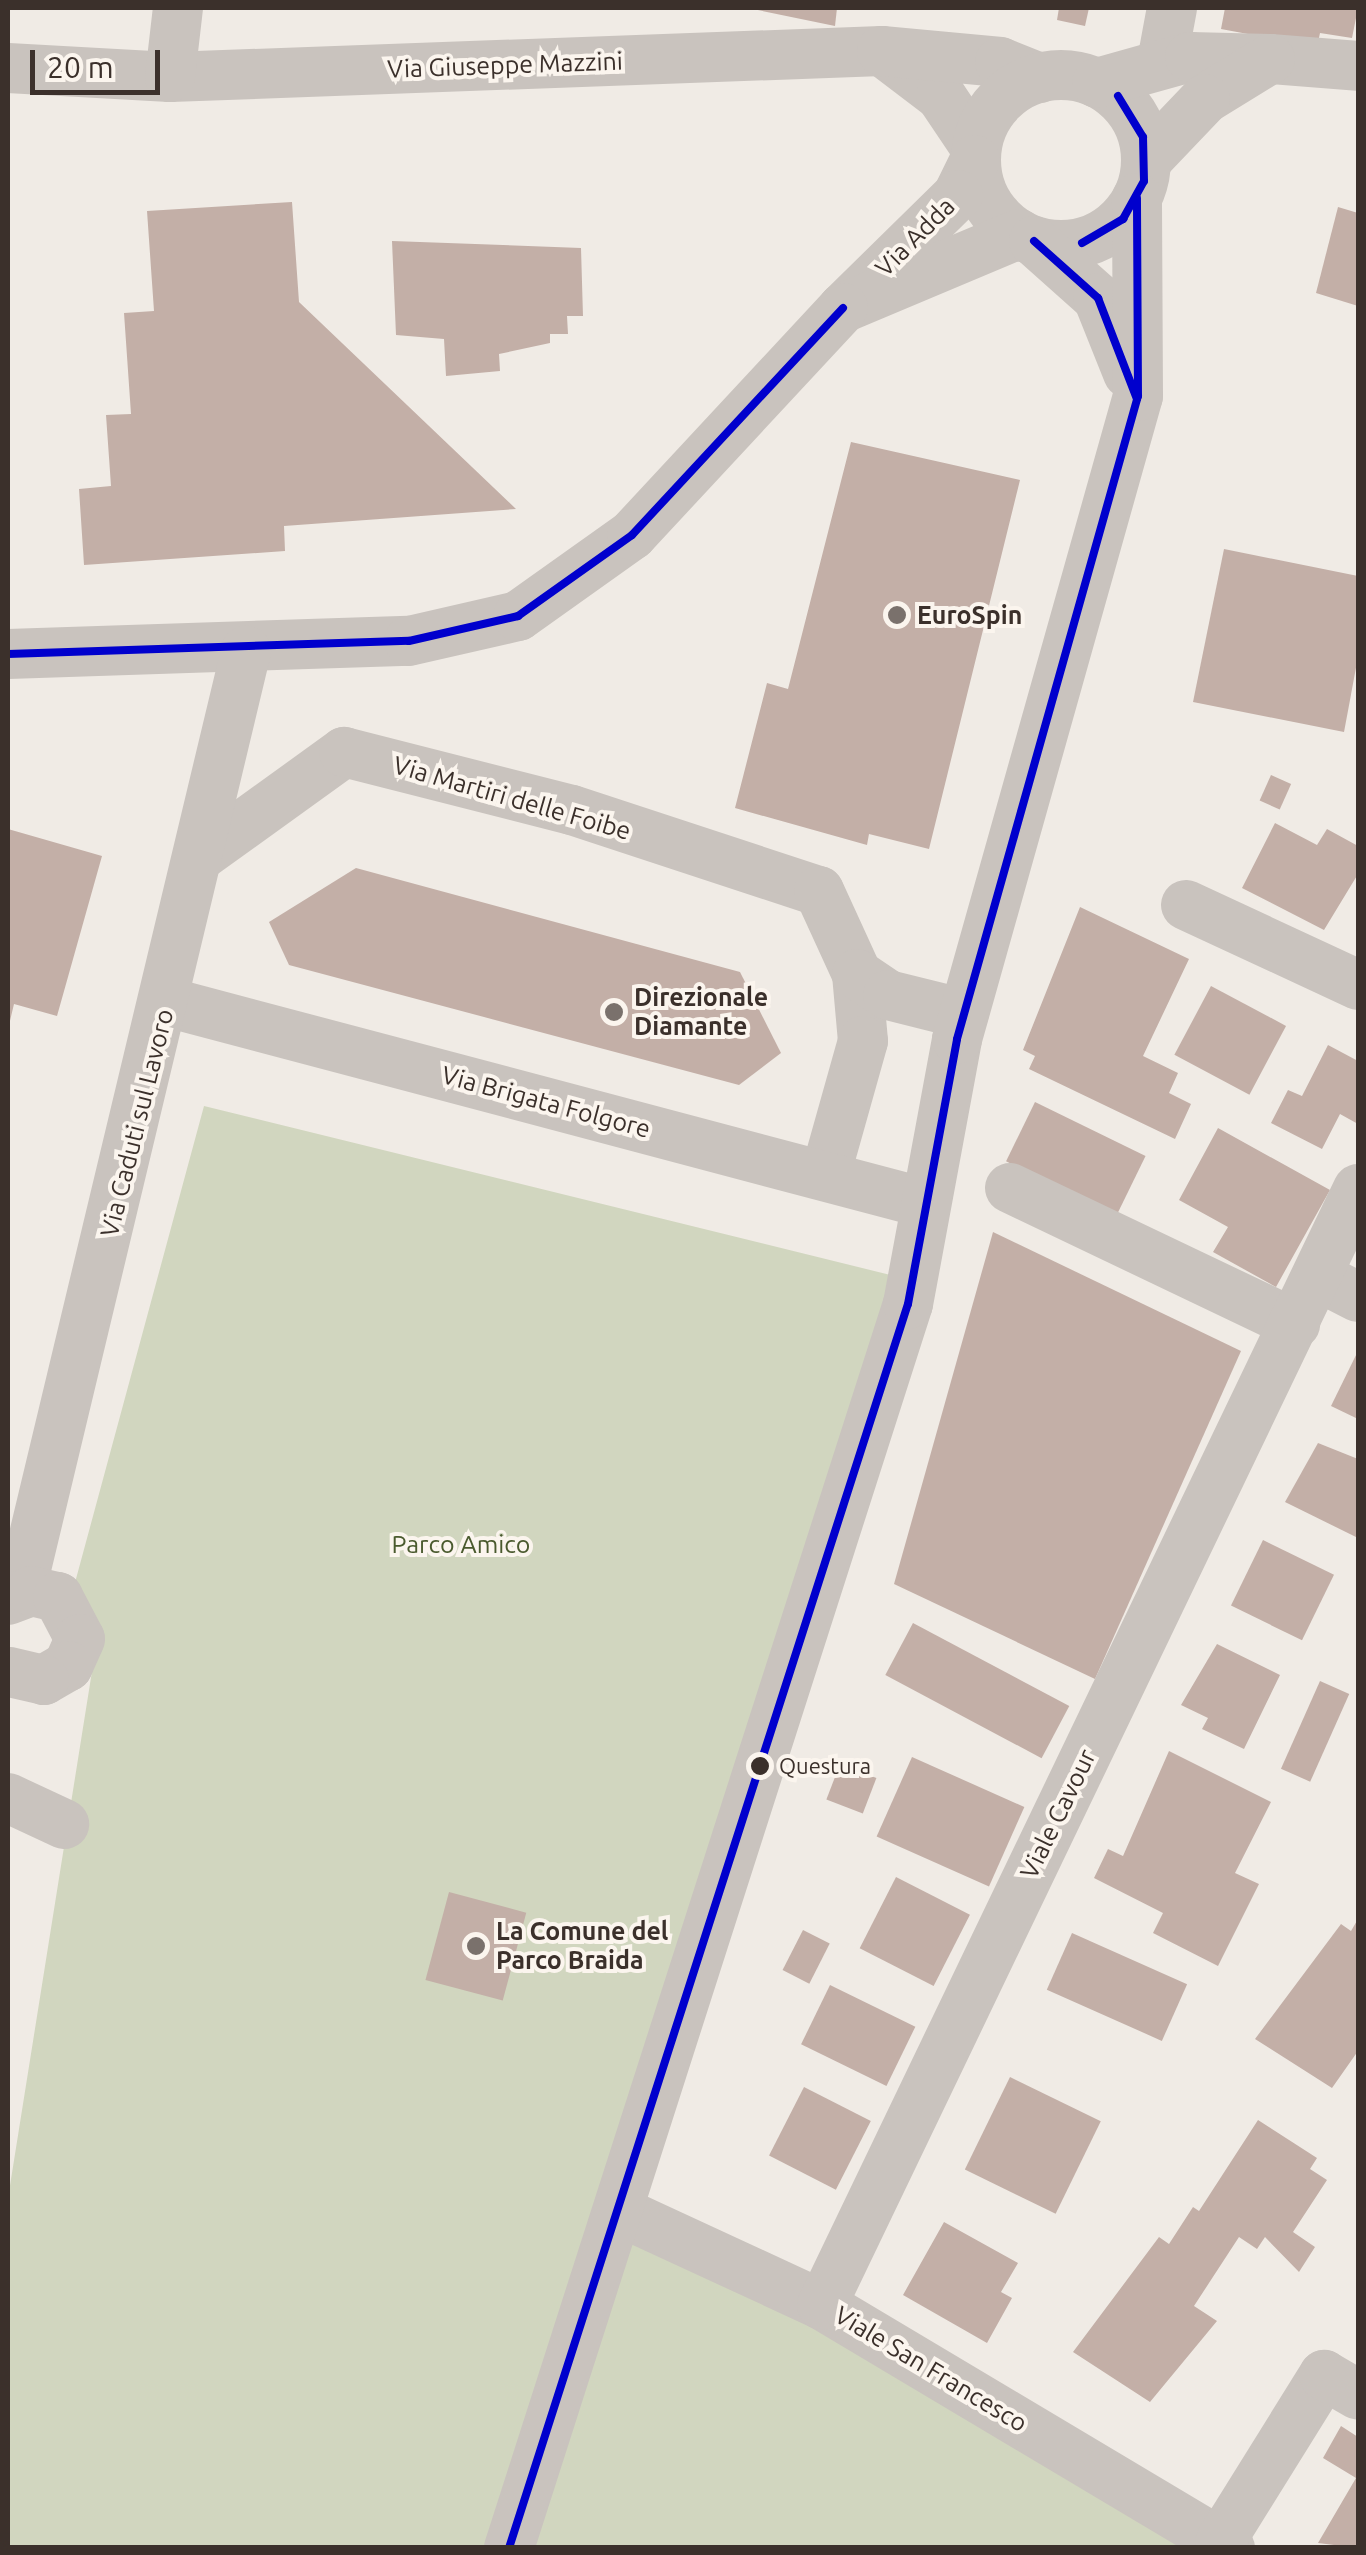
<!DOCTYPE html>
<html>
<head>
<meta charset="utf-8">
<style>
  body { margin:0 }
  #map { position:relative; width:1366px; height:2555px; overflow:hidden; background:#f0ebe5; font-family:Ubuntu,sans-serif }
  div>[style] { position:absolute }
  [style*='--x'] { left:calc(var(--x)*1px); top:calc(var(--y)*1px); width:calc(var(--w)*1px); rotate:calc(var(--a)*1deg) }
  .green>* { inset:0; background:#d1d6bf }
  .building>* { inset:0; background:#c3afa7; transform-origin:0 0 }
  .minor>* { height:50px; margin:-25px; padding:0 25px; transform-origin:25px; border-radius:25px; background:#c9c3be }
  .minor>.ring { margin:-25px; padding:0; box-sizing:content-box; background:none; border:50px solid #c9c3be; border-radius:50% }
  .bus-1>* { height:8px; margin:-4px; padding:0 4px; transform-origin:4px; border-radius:4px; background:#0000cd }
  .dots>* { width:28px; height:28px; translate:-50% -50%; box-sizing:border-box; border:5px solid #fbf5ee; border-radius:50% }
  span { translate:-50% -50%; white-space:nowrap; text-align:center; line-height:1.15; -webkit-text-stroke:8px #fbf5ee; paint-order:stroke }
  .bus-label { font-size:22px; color:#3b302b }
  .left { translate:0 -50%; text-align:left }
  .street-label { font-size:25px; color:#3b302b }
  .poi-label { font-size:25px; color:#3b302b; font-weight:700 }
  .park-label { font-size:25px; color:#4a5a2e }
  .frame { position:absolute; inset:0; border:10px solid #3b302b; pointer-events:none }
  .scale { position:absolute; left:30px; top:50px; width:130px; height:45px; box-sizing:border-box; border:5px solid #3b302b; border-top:0; padding-left:12px; font-size:30px; line-height:35px; white-space:nowrap; color:#3b302b; -webkit-text-stroke:8px #fbf5ee; paint-order:stroke }
</style>
</head>
<body>
<div id="map">
  <div class="green">
    <i style="clip-path:polygon(204px 1106px,923px 1283px,637px 2204px,1245px 2547px,8px 2548px,8px 2198px,93px 1665px,73px 1590px)"></i>
  </div>
  <div class="building">
    <i style="clip-path:polygon(748px 8px,837px 8px,835px 26px)"></i>
    <i style="clip-path:polygon(1059px 8px,1089px 8px,1085px 26px,1057px 20px)"></i>
    <i style="clip-path:polygon(1225px 8px,1358px 8px,1352px 38px,1320px 33px,1317px 47px,1221px 29px)"></i>
    <i style="clip-path:polygon(292px 202px,299px 302px,516px 509px,284px 526px,285px 551px,84px 565px,79px 489px,111px 486px,106px 415px,131px 414px,124px 313px,154px 311px,147px 211px)"></i>
    <i style="clip-path:polygon(1338px 207px,1358px 213px,1358px 306px,1316px 293px)"></i>
    <i style="clip-path:polygon(392px 241px,581px 248px,583px 316px,567px 316px,568px 334px,550px 334px,550px 343px,499px 354px,500px 371px,446px 376px,444px 339px,396px 335px)"></i>
    <i style="clip-path:polygon(851px 442px,1020px 480px,929px 849px,869px 834px,867px 845px,735px 808px,767px 683px,788px 689px)"></i>
    <i style="clip-path:polygon(1224px 549px,1358px 576px,1358px 657px,1344px 732px,1193px 702px)"></i>
    <i style="left:1271px;top:775px;width:22px;height:28px;rotate:24deg"></i>
    <i style="clip-path:polygon(1275px 823px,1317px 845px,1327px 829px,1358px 846px,1358px 874px,1324px 930px,1242px 888px)"></i>
    <i style="clip-path:polygon(8px 829px,102px 856px,57px 1016px,14px 1004px,9px 1025px)"></i>
    <i style="clip-path:polygon(356px 868px,740px 972px,781px 1053px,739px 1085px,289px 965px,269px 922px)"></i>
    <i style="clip-path:polygon(1080px 907px,1189px 959px,1143px 1056px,1178px 1073px,1169px 1093px,1191px 1104px,1175px 1139px,1029px 1069px,1035px 1056px,1023px 1050px)"></i>
    <i style="left:1211px;top:986px;width:85px;height:78px;rotate:28deg"></i>
    <i style="clip-path:polygon(1328px 1045px,1358px 1061px,1358px 1124px,1340px 1114px,1322px 1149px,1271px 1123px,1288px 1090px,1302px 1096px)"></i>
    <i style="left:1035px;top:1102px;width:123px;height:66px;rotate:26deg"></i>
    <i style="clip-path:polygon(1218px 1128px,1330px 1190px,1276px 1287px,1213px 1252px,1228px 1227px,1179px 1200px)"></i>
    <i style="clip-path:polygon(993px 1232px,1241px 1351px,1095px 1679px,894px 1584px)"></i>
    <i style="clip-path:polygon(1358px 1351px,1358px 1419px,1331px 1406px)"></i>
    <i style="clip-path:polygon(1318px 1443px,1358px 1459px,1358px 1538px,1285px 1502px)"></i>
    <i style="left:1263px;top:1540px;width:79px;height:73px;rotate:26deg"></i>
    <i style="left:913px;top:1623px;width:177px;height:59px;rotate:28deg"></i>
    <i style="clip-path:polygon(1217px 1644px,1280px 1675px,1244px 1749px,1202px 1729px,1208px 1718px,1181px 1705px)"></i>
    <i style="left:1320px;top:1681px;width:32px;height:96px;rotate:24deg"></i>
    <i style="clip-path:polygon(1169px 1751px,1271px 1802px,1235px 1873px,1259px 1884px,1218px 1966px,1153px 1933px,1163px 1913px,1094px 1878px,1108px 1849px,1123px 1856px)"></i>
    <i style="left:912px;top:1757px;width:123px;height:87px;rotate:24deg"></i>
    <i style="left:840px;top:1764px;width:39px;height:38px;rotate:21deg"></i>
    <i style="left:896px;top:1877px;width:83px;height:80px;rotate:27deg"></i>
    <i style="left:449px;top:1892px;width:80px;height:91px;rotate:15deg"></i>
    <i style="clip-path:polygon(1358px 1919px,1358px 2051px,1332px 2088px,1255px 2039px,1341px 1924px,1351px 1931px)"></i>
    <i style="left:803px;top:1930px;width:30px;height:45px;rotate:27deg"></i>
    <i style="left:1072px;top:1933px;width:126px;height:62px;rotate:24deg"></i>
    <i style="left:830px;top:1985px;width:95px;height:66px;rotate:26deg"></i>
    <i style="left:1010px;top:2077px;width:101px;height:103px;rotate:26deg"></i>
    <i style="left:804px;top:2087px;width:75px;height:77px;rotate:27deg"></i>
    <i style="clip-path:polygon(1258px 2120px,1317px 2158px,1310px 2169px,1327px 2180px,1293px 2232px,1315px 2247px,1299px 2272px,1265px 2237px,1257px 2249px,1239px 2237px,1194px 2306px,1217px 2321px,1150px 2402px,1073px 2352px,1159px 2237px,1169px 2244px,1193px 2207px,1199px 2211px)"></i>
    <i style="clip-path:polygon(944px 2222px,1018px 2263px,1001px 2292px,1012px 2298px,987px 2343px,903px 2295px)"></i>
    <i style="clip-path:polygon(1341px 2426px,1358px 2437px,1358px 2548px,1318px 2543px,1356px 2478px,1323px 2458px)"></i>
  </div>
  <div class="minor">
    <i style="--x:882;--y:51;--w:74;--a:37.3"></i>
    <i style="--x:941;--y:96;--w:63;--a:56.1"></i>
    <i style="--x:1270;--y:59;--w:88;--a:4.5"></i>
    <i style="--x:1162;--y:62;--w:55;--a:-79.5"></i>
    <i style="--x:8;--y:68;--w:162;--a:3.2"></i>
    <i style="--x:170;--y:77;--w:712;--a:-2.09"></i>
    <i style="--x:882;--y:51;--w:119;--a:5.3"></i>
    <i style="--x:1000;--y:62;--w:43;--a:21.8"></i>
    <i class="ring" style="left:976px;top:75px;width:120px;height:120px"></i>
    <i style="--x:170;--y:77;--w:69;--a:-83.4"></i>
    <i style="--x:1097;--y:83;--w:97;--a:-15.6"></i>
    <i style="--x:1190;--y:57;--w:80;--a:1.4"></i>
    <i style="--x:1270;--y:59;--w:76;--a:148.4"></i>
    <i style="--x:1205;--y:99;--w:84;--a:133.6"></i>
    <i style="--x:975;--y:160;--w:39;--a:116"></i>
    <i style="--x:958;--y:195;--w:161;--a:135.5"></i>
    <i style="--x:843;--y:308;--w:191;--a:-22.8"></i>
    <i style="--x:1034;--y:241;--w:86;--a:41.7"></i>
    <i style="--x:1098;--y:298;--w:81;--a:68.2"></i>
    <i style="--x:8;--y:654;--w:401;--a:-1.9"></i>
    <i style="--x:409;--y:641;--w:112;--a:-12.9"></i>
    <i style="--x:518;--y:616;--w:140;--a:-35.4"></i>
    <i style="--x:632;--y:535;--w:310;--a:-47.1"></i>
    <i style="--x:200;--y:856;--w:178;--a:-35.8"></i>
    <i style="--x:344;--y:752;--w:235;--a:14.3"></i>
    <i style="--x:572;--y:810;--w:260;--a:18.2"></i>
    <i style="--x:819;--y:891;--w:91;--a:65.4"></i>
    <i style="--x:857;--y:974;--w:67;--a:84.9"></i>
    <i style="--x:863;--y:1041;--w:140;--a:105.7"></i>
    <i style="--x:1186;--y:905;--w:190;--a:24.9"></i>
    <i style="--x:857;--y:974;--w:37;--a:34"></i>
    <i style="--x:888;--y:995;--w:78;--a:14"></i>
    <i style="--x:167;--y:1002;--w:784;--a:14.85"></i>
    <i style="--x:1010;--y:1188;--w:316;--a:25.5"></i>
    <i style="--x:1317;--y:1276;--w:46;--a:27.1"></i>
    <i style="--x:20;--y:1594;--w:970;--a:-76.52"></i>
    <i style="--x:8;--y:1600;--w:25;--a:-21"></i>
    <i style="--x:31;--y:1591;--w:28;--a:13"></i>
    <i style="--x:58;--y:1597;--w:47;--a:62.4"></i>
    <i style="--x:80;--y:1639;--w:30;--a:114"></i>
    <i style="--x:68;--y:1666;--w:28;--a:150"></i>
    <i style="--x:44;--y:1680;--w:37;--a:-167"></i>
    <i style="--x:8;--y:1798;--w:62;--a:24.9"></i>
    <i style="--x:621;--y:2212;--w:221;--a:24.8"></i>
    <i style="--x:822;--y:2305;--w:475;--a:30.8"></i>
    <i style="--x:822;--y:2305;--w:1238;--a:-64.35"></i>
    <i style="--x:1220;--y:2542;--w:197;--a:-58.1"></i>
    <i style="--x:1324;--y:2375;--w:39;--a:30"></i>
    <i style="--x:509;--y:2548;--w:1306;--a:-72.22"></i>
    <i style="--x:908;--y:1304;--w:269;--a:-79.5"></i>
    <i style="--x:957;--y:1039;--w:668;--a:-74.28"></i>
    <i style="--x:1138;--y:396;--w:198;--a:-90.3"></i>
  </div>
  <div class="bus-1">
    <i style="--x:1034;--y:241;--w:86;--a:41.7"></i>
    <i style="--x:1098;--y:298;--w:108;--a:68.9"></i>
    <i style="--x:1082;--y:243;--w:48;--a:-30.3"></i>
    <i style="--x:1123;--y:219;--w:43;--a:-61.1"></i>
    <i style="--x:1144;--y:181;--w:44;--a:-91.3"></i>
    <i style="--x:1143;--y:137;--w:48;--a:-121.4"></i>
    <i style="--x:8;--y:654;--w:401;--a:-1.9"></i>
    <i style="--x:409;--y:641;--w:112;--a:-12.9"></i>
    <i style="--x:518;--y:616;--w:140;--a:-35.4"></i>
    <i style="--x:632;--y:535;--w:310;--a:-47.1"></i>
    <i style="--x:509;--y:2548;--w:1306;--a:-72.22"></i>
    <i style="--x:908;--y:1304;--w:269;--a:-79.5"></i>
    <i style="--x:957;--y:1039;--w:668;--a:-74.28"></i>
    <i style="--x:1138;--y:396;--w:198;--a:-90.3"></i>
  </div>
  <div class="dots">
    <i style="left:897px;top:615px;background:#7a716c"></i>
    <i style="left:614px;top:1012px;background:#7a716c"></i>
    <i style="left:760px;top:1766px;background:#3b302b"></i>
    <i style="left:476px;top:1946px;background:#7a716c"></i>
  </div>
  <div class="bus-label">
    <span class="left" style="left:779px;top:1766px">Questura</span>
  </div>
  <div class="street-label">
    <span style="left:505px;top:65px;rotate:-2deg">Via Giuseppe Mazzini</span>
    <span style="left:915px;top:237px;rotate:-45deg">Via Adda</span>
    <span style="left:512px;top:798px;rotate:16deg">Via Martiri delle Foibe</span>
    <span style="left:546px;top:1102px;rotate:15deg">Via Brigata Folgore</span>
    <span style="left:137px;top:1123px;rotate:-76deg">Via Caduti sul Lavoro</span>
    <span style="left:1058px;top:1814px;rotate:-64deg">Viale Cavour</span>
    <span style="left:931px;top:2369px;rotate:31deg">Viale San Francesco</span>
  </div>
  <div class="poi-label">
    <span class="left" style="left:917px;top:615px">EuroSpin</span>
    <span class="left" style="left:634px;top:1012px">Direzionale<br>Diamante</span>
    <span class="left" style="left:496px;top:1946px">La Comune del<br>Parco Braida</span>
  </div>
  <div class="park-label">
    <span style="left:461px;top:1544px">Parco Amico</span>
  </div>
  <div class="frame"></div>
  <div class="scale">20 m</div>
</div>
</body>
</html>
